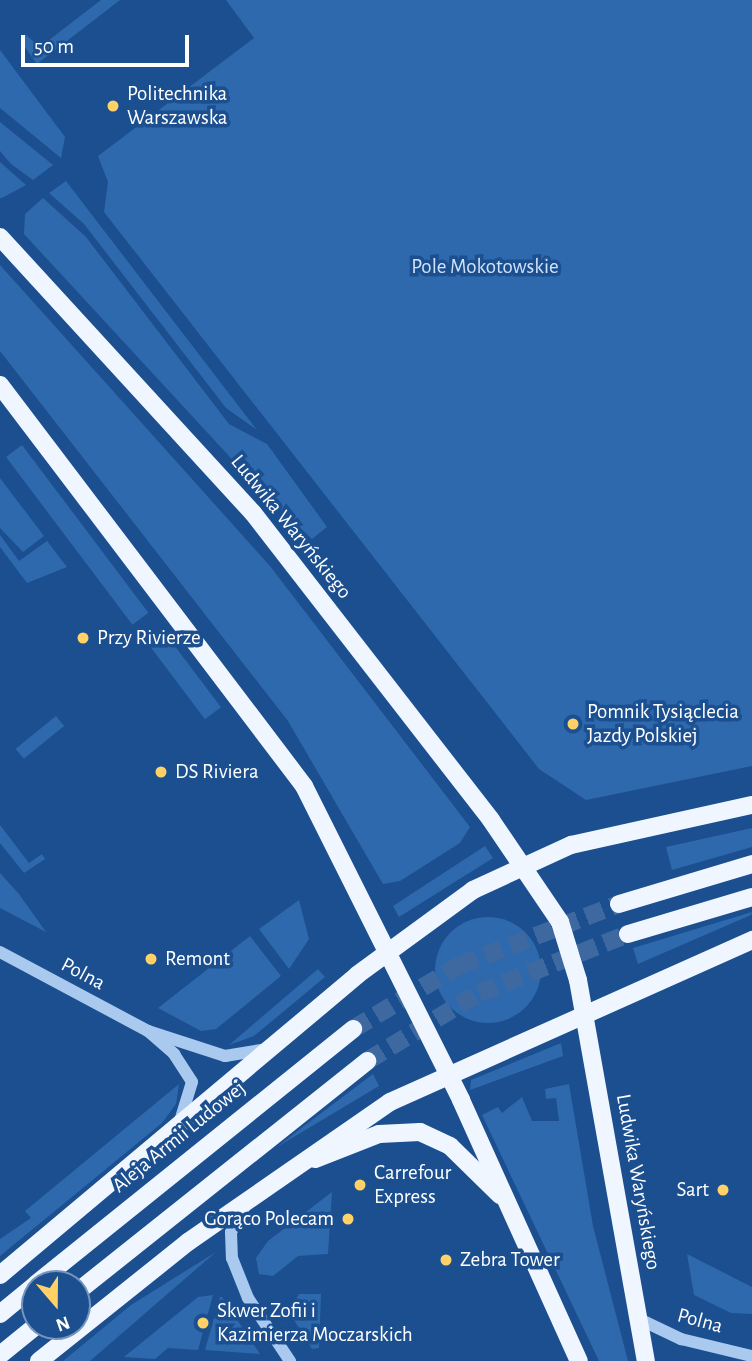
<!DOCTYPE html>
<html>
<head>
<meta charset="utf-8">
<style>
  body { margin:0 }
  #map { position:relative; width:752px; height:1361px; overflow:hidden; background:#1b4f8f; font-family:"Alegreya Sans",sans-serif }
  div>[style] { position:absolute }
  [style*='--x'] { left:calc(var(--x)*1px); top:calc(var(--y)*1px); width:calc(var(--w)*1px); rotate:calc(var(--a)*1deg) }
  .green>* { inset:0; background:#2e69ad; transform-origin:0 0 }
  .round { border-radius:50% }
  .major-tunnel>* { height:18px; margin-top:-9px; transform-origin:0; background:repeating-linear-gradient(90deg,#3d69a0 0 18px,transparent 0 27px) }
  .minor>* { height:12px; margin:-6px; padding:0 6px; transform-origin:6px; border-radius:6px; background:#a9c9ee }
  .major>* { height:18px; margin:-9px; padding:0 9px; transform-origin:9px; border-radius:9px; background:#f0f6ff }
  .dots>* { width:19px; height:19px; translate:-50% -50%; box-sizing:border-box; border:4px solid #1b4f8f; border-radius:50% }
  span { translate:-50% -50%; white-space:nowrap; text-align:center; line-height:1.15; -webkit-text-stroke:7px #1b4f8f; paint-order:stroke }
  .poi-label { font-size:21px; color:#fff }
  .left { translate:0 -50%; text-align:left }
  .right { translate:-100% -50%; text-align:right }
  .park-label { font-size:21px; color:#cfe3fa }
  .street-label { font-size:21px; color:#fff }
  .north { position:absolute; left:21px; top:1270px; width:70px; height:70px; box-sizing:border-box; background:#1b4f8f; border:2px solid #7695bc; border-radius:50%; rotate:160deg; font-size:19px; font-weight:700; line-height:28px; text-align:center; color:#fff }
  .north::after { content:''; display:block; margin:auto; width:24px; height:32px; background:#ffd166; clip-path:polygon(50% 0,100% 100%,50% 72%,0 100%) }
  .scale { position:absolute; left:21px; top:35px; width:168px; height:32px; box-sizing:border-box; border:4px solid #fff; border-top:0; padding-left:9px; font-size:21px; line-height:24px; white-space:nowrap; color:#fff; -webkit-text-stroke:5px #1b4f8f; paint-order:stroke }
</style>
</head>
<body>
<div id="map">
  <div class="green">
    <i style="clip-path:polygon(101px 0,120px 0,37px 64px,22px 43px,25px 34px,40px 47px)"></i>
    <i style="clip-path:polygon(226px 0,752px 0,752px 766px,586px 800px,539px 769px,104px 212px,108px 182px,98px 156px,254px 38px)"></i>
    <i style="clip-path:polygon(0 50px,65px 137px,61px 158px,0 108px)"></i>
    <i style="clip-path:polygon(0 122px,53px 165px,33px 180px,11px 164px,0 151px)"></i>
    <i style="clip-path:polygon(0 162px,26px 185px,2px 198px,0 198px)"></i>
    <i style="clip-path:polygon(66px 181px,257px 430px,226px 408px,84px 224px,49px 193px)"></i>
    <i style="clip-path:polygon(43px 198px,86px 237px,229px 424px,267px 444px,327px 527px,312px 539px,266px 496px,24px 234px,25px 214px)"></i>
    <i style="clip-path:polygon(0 265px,270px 566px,470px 827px,460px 843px,400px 881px,383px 884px,288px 721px,0 351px)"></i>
    <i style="left:22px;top:445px;width:210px;height:20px;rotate:53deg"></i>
    <i style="clip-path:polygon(0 478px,44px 536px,23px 552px,0 528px)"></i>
    <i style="clip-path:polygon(0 535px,19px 561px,47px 541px,67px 567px,27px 583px,0 547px)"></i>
    <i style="left:165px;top:633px;width:93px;height:20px;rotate:53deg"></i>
    <i style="left:56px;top:716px;width:13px;height:52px;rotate:51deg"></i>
    <i style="clip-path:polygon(0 825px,29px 863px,42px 854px,45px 859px,24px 873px,0 843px)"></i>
    <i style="clip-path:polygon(752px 828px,752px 847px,672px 870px,666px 847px)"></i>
    <i style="clip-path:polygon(485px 846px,493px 858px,399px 917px,393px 906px)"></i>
    <i style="clip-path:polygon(0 873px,19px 894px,46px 932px,0 908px)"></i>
    <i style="clip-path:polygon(299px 900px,309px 939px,289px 969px,259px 929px)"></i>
    <i style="clip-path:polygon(752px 912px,751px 915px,638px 964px,633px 948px)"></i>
    <i class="round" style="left:435px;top:917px;width:106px;height:106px"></i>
    <i style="clip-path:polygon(250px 936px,281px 976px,216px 1029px,201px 1031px,158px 1008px)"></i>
    <i style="clip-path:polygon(318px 969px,325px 977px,254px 1036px,229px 1045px)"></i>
    <i style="clip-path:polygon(561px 1043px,563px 1056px,470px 1090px,471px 1080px)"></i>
    <i style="clip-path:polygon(373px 1074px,379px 1086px,277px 1147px,304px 1126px)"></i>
    <i style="clip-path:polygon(179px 1084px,176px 1104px,162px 1123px,0 1256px,0 1239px,31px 1218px,25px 1211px)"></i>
    <i style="clip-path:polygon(569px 1084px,593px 1226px,628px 1361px,599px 1361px,482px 1115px,498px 1107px,502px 1113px,522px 1097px,532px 1121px,559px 1121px,556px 1098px,546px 1099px,545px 1089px)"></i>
    <i style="clip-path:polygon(332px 1192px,328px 1254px,298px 1256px,273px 1276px,259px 1274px,256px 1258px,268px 1241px)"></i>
    <i style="clip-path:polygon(216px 1252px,90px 1361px,63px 1361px,131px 1305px)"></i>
    <i style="clip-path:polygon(687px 1254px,752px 1287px,752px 1314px,731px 1313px,694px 1295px)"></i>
    <i style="clip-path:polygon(299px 1294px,321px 1294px,319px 1348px,312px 1349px,289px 1312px)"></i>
    <i style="clip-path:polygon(213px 1295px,198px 1350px,168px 1348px,155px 1359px,124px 1357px,198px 1297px)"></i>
    <i style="clip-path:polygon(220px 1297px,222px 1297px,260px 1354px,205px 1350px)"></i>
  </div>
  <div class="major-tunnel">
    <i style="--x:353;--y:1029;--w:125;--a:-30.9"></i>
    <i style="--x:460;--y:965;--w:170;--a:-21"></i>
    <i style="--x:367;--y:1061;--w:131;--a:-31.3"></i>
    <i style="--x:479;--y:993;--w:160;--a:-21.6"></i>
  </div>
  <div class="minor">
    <i style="--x:0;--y:952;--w:168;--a:28.1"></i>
    <i style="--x:148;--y:1031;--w:35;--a:41"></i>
    <i style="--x:174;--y:1054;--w:33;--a:57"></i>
    <i style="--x:192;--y:1082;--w:41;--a:107.1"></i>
    <i style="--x:148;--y:1031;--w:81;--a:18"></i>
    <i style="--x:225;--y:1056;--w:43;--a:-9.5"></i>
    <i style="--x:245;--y:1206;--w:30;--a:118"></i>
    <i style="--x:231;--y:1232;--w:26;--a:88"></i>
    <i style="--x:232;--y:1258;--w:43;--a:68.2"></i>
    <i style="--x:248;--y:1298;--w:76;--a:56.3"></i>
    <i style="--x:639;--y:1319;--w:47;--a:25.5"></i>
    <i style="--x:681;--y:1339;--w:73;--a:13.5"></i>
  </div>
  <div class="major">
    <i style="--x:0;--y:237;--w:374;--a:47.5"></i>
    <i style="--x:253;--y:513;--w:388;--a:52.2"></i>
    <i style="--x:491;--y:820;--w:123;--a:55.9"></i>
    <i style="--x:560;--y:922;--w:61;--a:72.8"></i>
    <i style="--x:578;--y:980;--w:387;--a:79.9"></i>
    <i style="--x:0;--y:385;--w:503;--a:52.83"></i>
    <i style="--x:304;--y:786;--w:351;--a:63.4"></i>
    <i style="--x:461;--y:1100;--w:286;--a:65.7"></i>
    <i style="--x:619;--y:904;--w:139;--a:-16.7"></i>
    <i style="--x:628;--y:934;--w:129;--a:-16.6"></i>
    <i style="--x:315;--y:1159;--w:69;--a:-21.3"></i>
    <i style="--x:379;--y:1134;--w:41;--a:-2.8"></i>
    <i style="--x:420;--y:1132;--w:33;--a:25"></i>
    <i style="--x:450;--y:1146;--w:70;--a:44.4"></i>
    <i style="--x:0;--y:1275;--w:466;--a:-40"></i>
    <i style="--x:357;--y:975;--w:144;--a:-36.2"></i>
    <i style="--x:473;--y:890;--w:108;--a:-24.7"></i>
    <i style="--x:571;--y:845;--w:185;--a:-12.5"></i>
    <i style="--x:36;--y:1284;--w:407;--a:-38.8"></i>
    <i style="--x:77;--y:1292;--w:371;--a:-38.5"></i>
    <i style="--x:0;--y:1314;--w:45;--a:-39.6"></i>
    <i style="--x:0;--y:1355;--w:46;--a:-38.9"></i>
    <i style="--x:39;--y:1361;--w:191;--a:-38.6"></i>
    <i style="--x:188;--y:1242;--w:246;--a:-34.7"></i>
    <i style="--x:390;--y:1102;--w:397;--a:-24.1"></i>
  </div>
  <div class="dots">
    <i style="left:113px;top:106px;background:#ffd166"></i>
    <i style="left:83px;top:638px;background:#ffd166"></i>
    <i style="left:573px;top:724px;background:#ffd166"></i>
    <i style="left:161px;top:772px;background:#ffd166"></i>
    <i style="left:151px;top:959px;background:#ffd166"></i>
    <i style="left:360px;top:1185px;background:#ffd166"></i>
    <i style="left:723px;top:1190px;background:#ffd166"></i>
    <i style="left:348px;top:1219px;background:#ffd166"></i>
    <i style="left:446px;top:1260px;background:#ffd166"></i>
    <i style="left:203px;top:1323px;background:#ffd166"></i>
  </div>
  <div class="poi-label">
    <span class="left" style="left:127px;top:106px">Politechnika<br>Warszawska</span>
    <span class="left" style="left:97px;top:638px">Przy Rivierze</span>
    <span class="left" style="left:587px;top:724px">Pomnik Tysiąclecia<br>Jazdy Polskiej</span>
    <span class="left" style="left:175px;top:772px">DS Riviera</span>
    <span class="left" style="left:165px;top:959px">Remont</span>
    <span class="left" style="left:374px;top:1185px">Carrefour<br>Express</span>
    <span class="right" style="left:709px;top:1190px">Sart</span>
    <span class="right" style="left:334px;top:1219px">Gorąco Polecam</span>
    <span class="left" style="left:460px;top:1260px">Zebra Tower</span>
    <span class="left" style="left:217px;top:1323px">Skwer Zofii i<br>Kazimierza Moczarskich</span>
  </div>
  <div class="park-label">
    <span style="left:485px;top:267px">Pole Mokotowskie</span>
  </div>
  <div class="street-label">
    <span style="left:291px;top:527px;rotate:51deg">Ludwika Waryńskiego</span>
    <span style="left:83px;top:974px;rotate:28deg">Polna</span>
    <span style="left:179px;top:1137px;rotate:-39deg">Aleja Armii Ludowej</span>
    <span style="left:638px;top:1182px;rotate:80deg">Ludwika Waryńskiego</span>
    <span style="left:700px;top:1321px;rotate:15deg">Polna</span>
  </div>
  <div class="north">N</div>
  <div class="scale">50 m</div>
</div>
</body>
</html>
